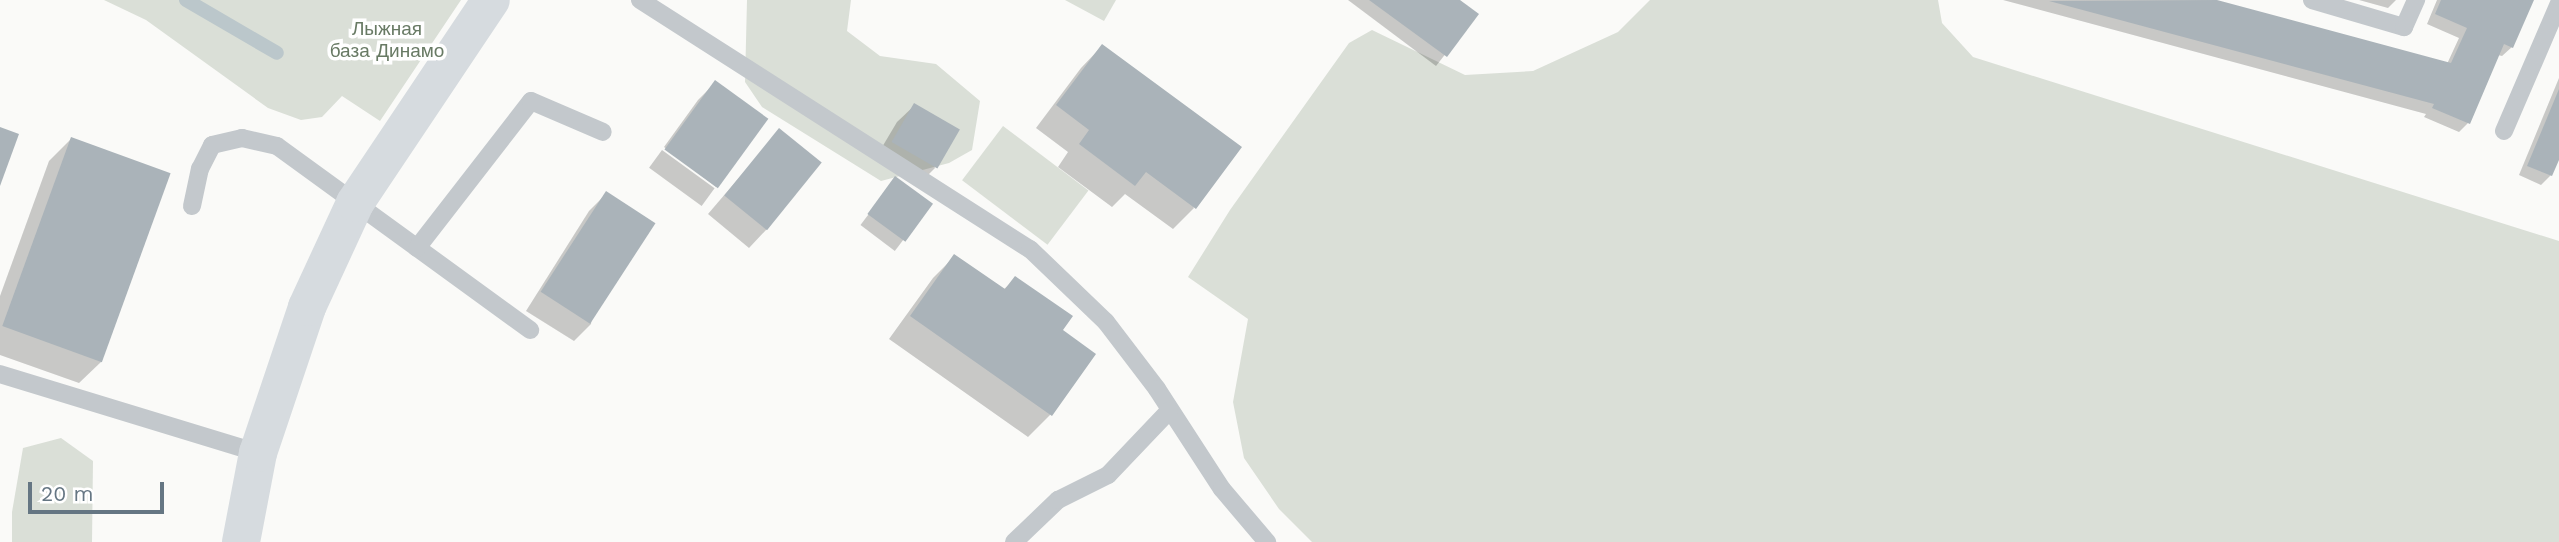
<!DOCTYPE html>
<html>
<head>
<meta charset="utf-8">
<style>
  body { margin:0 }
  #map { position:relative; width:2559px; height:542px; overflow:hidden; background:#fafaf8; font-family:"Work Sans",sans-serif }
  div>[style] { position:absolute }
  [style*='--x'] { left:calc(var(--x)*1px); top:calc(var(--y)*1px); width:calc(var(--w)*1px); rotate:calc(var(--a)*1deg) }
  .green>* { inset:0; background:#dadfd7; transform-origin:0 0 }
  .shadow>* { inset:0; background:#0003; transform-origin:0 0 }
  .stream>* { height:14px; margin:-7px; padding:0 7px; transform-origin:7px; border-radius:7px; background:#bbc7cb }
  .building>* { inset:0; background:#aab3b9; transform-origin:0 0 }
  .lane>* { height:18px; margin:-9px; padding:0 9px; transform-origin:9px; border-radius:9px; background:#c3c8cc }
  .secondary>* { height:38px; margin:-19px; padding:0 19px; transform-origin:19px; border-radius:19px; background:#d6dbdf }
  span { translate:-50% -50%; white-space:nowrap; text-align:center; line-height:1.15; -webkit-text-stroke:7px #fff; paint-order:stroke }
  .park-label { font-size:19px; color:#687a64 }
  .scale { position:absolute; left:28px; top:482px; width:136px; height:32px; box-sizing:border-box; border:4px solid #657683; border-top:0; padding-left:9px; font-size:21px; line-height:24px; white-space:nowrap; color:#657683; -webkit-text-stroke:5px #fff; paint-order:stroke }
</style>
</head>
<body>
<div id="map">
  <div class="green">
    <i style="clip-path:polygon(104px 0,461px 0,380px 121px,342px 96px,322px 117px,301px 120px,268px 108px,146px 20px)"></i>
    <i style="clip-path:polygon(747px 0,851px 0,847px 31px,880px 56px,936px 64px,980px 101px,972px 150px,949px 163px,881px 181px,762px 107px,745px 82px)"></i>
    <i style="clip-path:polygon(1065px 0,1116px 0,1104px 21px)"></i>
    <i style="clip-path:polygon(1650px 0,1938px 0,1942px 23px,1973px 57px,2559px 241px,2559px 542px,1312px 542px,1279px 509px,1244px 458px,1233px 402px,1248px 319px,1188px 277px,1230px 210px,1349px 43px,1372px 30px,1465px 75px,1533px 71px,1618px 32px)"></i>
    <i style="left:1003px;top:126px;width:107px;height:68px;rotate:37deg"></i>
    <i style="clip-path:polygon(61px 438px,93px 461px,92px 542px,12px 542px,12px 512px,23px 448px)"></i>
  </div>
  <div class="shadow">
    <i style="clip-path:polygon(1348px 0,1457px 0,1476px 15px,1436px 66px)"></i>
    <i style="clip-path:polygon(2003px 0,2210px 0,2447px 64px,2459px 38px,2427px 24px,2437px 0,2532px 0,2512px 47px,2502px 56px,2498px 55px,2468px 123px,2459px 132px,2424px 117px,2426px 114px)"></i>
    <i style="clip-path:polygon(2359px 0,2396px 0,2388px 8px)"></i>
    <i style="clip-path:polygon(1102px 46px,1194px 208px,1173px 229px,1125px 194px,1112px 207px,1058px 167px,1068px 152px,1036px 128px,1081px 68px)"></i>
    <i style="clip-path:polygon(2559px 78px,2559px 155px,2551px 175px,2541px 185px,2519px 175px)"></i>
    <i style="clip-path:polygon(715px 83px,765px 119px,716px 187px,664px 147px,698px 100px)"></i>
    <i style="clip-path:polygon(915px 105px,935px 168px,918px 185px,875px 159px,897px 122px)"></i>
    <i style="clip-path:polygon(779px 131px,766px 230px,749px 248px,708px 214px)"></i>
    <i style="clip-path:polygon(71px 139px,101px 362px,79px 383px,0 355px,0 296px,49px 161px)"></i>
    <i style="left:662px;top:150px;width:65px;height:22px;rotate:36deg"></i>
    <i style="left:896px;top:178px;width:43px;height:59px;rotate:37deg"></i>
    <i style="clip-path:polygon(606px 194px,591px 324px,574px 341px,526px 311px,589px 211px)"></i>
    <i style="clip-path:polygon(955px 256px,1003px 290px,1016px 278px,1061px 331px,1094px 354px,1050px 415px,1028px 437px,889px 339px,933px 278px)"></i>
  </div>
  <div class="stream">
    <i style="--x:186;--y:0;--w:105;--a:30.2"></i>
  </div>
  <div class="building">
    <i style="clip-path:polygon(1369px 0,1460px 0,1479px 14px,1447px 57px)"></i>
    <i style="clip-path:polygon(2217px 0,2451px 63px,2467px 28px,2435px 14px,2441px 0,2534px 0,2513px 48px,2504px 44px,2470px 124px,2432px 108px,2434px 104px,2049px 1px)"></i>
    <i style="clip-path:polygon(1102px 44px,1242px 147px,1196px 209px,1146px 172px,1135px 186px,1079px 144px,1089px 130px,1056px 105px)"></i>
    <i style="left:715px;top:80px;width:66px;height:86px;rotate:36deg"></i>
    <i style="clip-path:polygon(2559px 89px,2559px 160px,2552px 176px,2527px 166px)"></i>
    <i style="left:914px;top:103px;width:53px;height:45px;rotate:30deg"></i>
    <i style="clip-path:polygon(0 127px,19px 134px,0 186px)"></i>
    <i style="left:779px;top:128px;width:55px;height:87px;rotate:39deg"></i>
    <i style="left:71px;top:137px;width:106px;height:201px;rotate:20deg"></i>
    <i style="left:895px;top:176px;width:47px;height:47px;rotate:36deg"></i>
    <i style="left:606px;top:191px;width:59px;height:120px;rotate:33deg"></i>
    <i style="clip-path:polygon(954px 254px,1005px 289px,1015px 276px,1073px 316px,1063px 330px,1096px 354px,1052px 416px,910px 316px)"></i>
  </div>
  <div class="lane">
    <i style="--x:640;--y:0;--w:463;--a:32.6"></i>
    <i style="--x:1030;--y:249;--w:105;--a:43.8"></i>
    <i style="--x:1106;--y:322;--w:84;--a:52.7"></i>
    <i style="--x:1157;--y:389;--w:119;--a:57"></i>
    <i style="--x:1222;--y:489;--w:70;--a:49.7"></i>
    <i style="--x:2312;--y:0;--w:96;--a:16.4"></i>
    <i style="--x:2404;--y:27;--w:30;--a:-66"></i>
    <i style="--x:2504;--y:131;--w:139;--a:-66.7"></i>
    <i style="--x:192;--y:206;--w:38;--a:-78"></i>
    <i style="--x:200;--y:169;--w:27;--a:-63"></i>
    <i style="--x:212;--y:145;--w:31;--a:-13"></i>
    <i style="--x:242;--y:138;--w:36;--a:13"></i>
    <i style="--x:277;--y:146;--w:313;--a:36"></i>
    <i style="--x:417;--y:248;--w:186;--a:-52.2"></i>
    <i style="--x:531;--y:101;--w:78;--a:23.3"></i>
    <i style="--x:0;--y:374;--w:270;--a:17"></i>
    <i style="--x:1014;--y:542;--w:61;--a:-43.7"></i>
    <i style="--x:1058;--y:500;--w:56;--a:-26.6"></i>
    <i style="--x:1108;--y:475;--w:88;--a:-46.4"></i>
  </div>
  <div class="secondary">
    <i style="--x:241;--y:542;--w:91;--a:-79.2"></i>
    <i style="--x:258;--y:453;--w:154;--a:-71.4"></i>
    <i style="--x:307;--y:307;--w:115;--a:-65.2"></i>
    <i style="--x:355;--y:203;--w:244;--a:-56.2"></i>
  </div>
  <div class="park-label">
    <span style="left:387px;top:40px">Лыжная<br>база Динамо</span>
  </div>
  <div class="scale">20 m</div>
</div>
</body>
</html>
